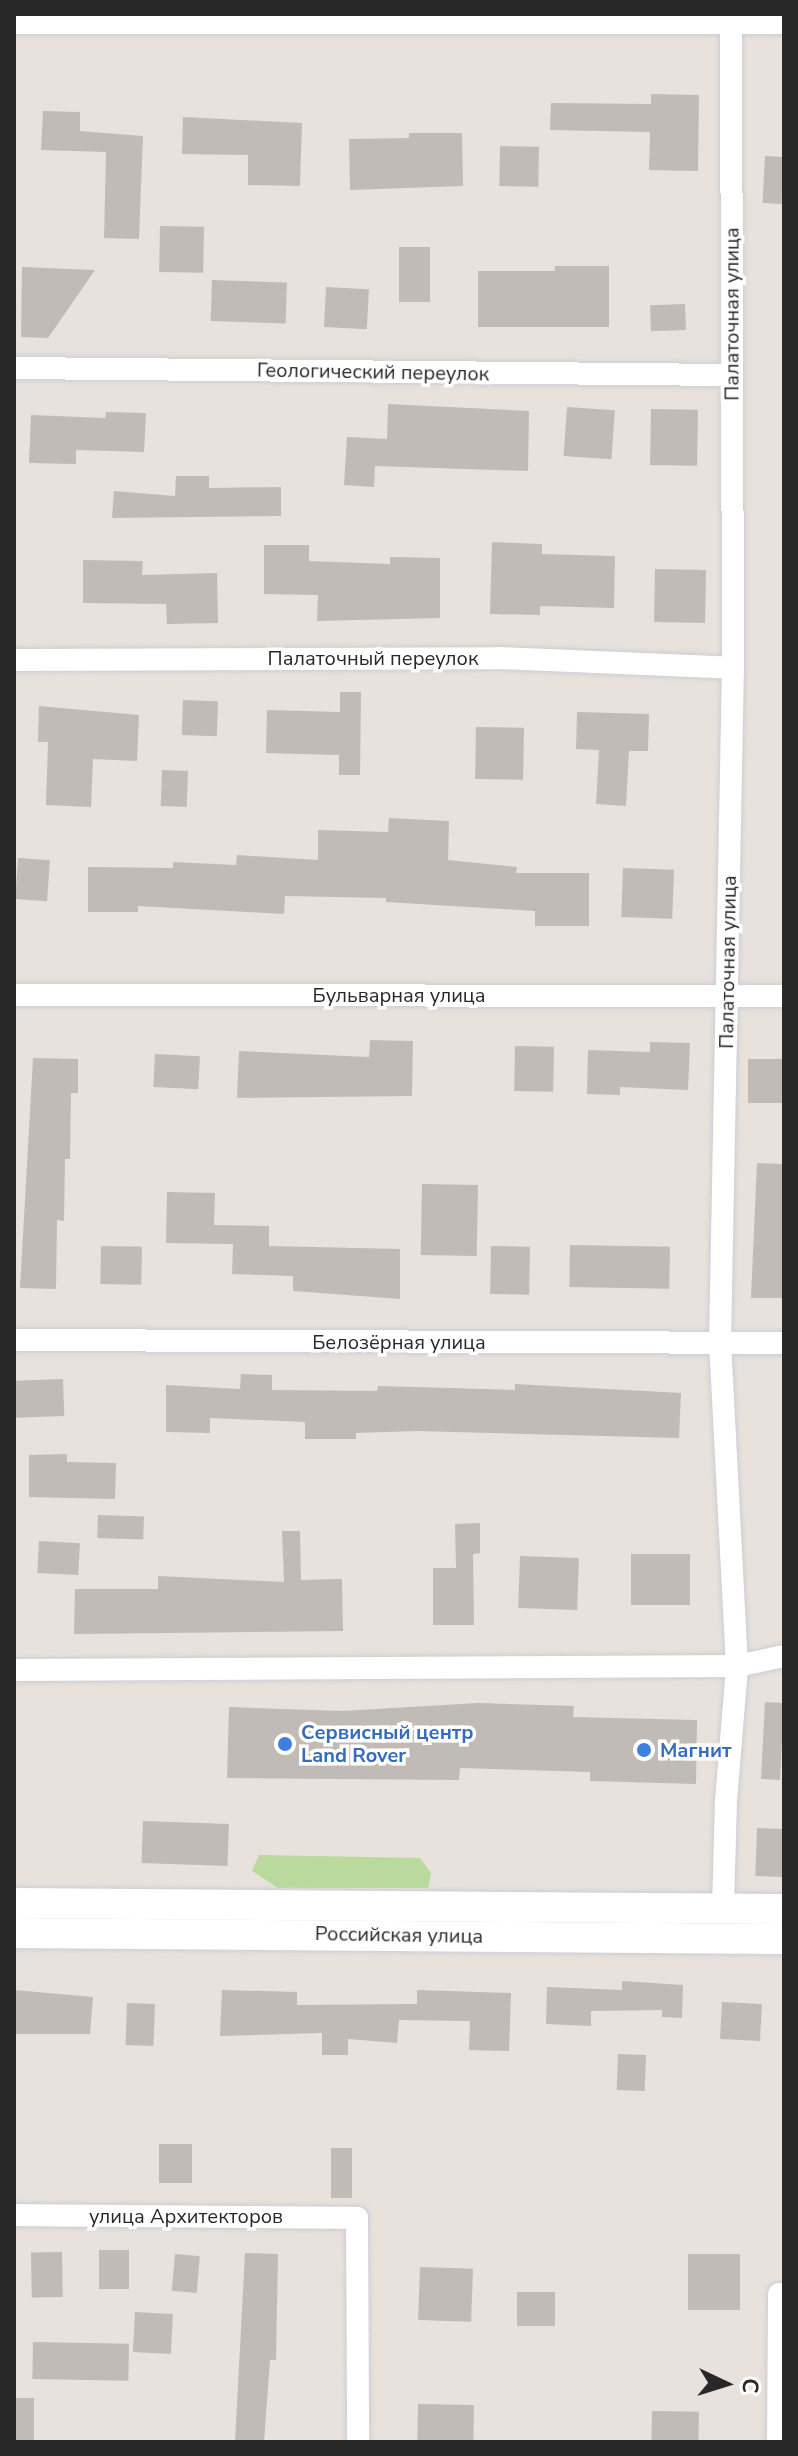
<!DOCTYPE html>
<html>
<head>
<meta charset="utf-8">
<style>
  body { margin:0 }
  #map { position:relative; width:798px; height:2456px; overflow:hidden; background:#e9e1db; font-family:"Nunito Sans",sans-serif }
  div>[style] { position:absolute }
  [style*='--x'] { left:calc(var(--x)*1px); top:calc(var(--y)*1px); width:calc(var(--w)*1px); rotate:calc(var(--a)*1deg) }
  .green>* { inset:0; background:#b9da9c }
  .building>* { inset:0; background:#c1bbb7; transform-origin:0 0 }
  .roads { filter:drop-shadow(0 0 2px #c9ced8) drop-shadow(0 0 2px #c9ced8) }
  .street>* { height:22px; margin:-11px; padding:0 11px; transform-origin:11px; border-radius:11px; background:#fff }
  .secondary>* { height:30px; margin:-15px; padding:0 15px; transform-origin:15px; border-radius:15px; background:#fff }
  .dots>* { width:22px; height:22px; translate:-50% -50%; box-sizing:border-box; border:4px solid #fff; border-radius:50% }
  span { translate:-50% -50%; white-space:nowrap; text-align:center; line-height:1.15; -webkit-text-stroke:7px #fff; paint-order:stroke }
  .street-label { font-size:20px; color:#282828 }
  .shop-label { font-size:20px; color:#366cbe; font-weight:700 }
  .left { translate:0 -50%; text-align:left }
  .frame { position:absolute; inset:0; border:16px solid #282828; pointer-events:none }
  .north { position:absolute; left:686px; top:2344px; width:80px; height:80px; -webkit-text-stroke:6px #fff; paint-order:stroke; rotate:94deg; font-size:22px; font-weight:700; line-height:32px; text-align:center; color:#282828 }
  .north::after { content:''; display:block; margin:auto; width:28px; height:36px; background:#282828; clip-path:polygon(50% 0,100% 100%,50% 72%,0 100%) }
</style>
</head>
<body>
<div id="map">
  <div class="green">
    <i style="clip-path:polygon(259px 1855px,420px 1858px,431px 1873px,428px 1888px,278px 1888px,252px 1871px)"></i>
  </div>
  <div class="building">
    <i style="clip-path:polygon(651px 94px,699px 95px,698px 171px,649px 170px,650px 132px,550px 130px,551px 103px,651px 104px)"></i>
    <i style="clip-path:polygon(43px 111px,80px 112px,80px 131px,143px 136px,139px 239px,104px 238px,106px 152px,41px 150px)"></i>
    <i style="clip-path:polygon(183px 117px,302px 123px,300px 186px,248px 185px,248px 155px,182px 154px)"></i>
    <i style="clip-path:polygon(409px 133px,462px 133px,463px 186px,350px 190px,349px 139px,409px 138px)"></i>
    <i style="left:500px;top:146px;width:39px;height:40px;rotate:1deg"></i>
    <i style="left:765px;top:156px;width:19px;height:47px;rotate:3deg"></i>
    <i style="left:160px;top:226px;width:44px;height:46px;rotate:1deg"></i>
    <i style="left:399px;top:247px;width:31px;height:55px"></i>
    <i style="clip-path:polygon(555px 266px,609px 266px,609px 327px,478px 327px,478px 271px,555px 271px)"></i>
    <i style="clip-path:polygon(22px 267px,95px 270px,48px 338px,21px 337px)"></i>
    <i style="left:212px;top:280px;width:75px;height:41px;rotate:2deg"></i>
    <i style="left:326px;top:287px;width:43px;height:40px;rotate:3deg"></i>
    <i style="left:685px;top:304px;width:26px;height:35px;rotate:88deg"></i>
    <i style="clip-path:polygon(388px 404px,529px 411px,528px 471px,375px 466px,374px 487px,344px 485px,347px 437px,387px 439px)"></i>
    <i style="left:567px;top:407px;width:48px;height:49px;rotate:4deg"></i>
    <i style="left:651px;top:409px;width:47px;height:56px;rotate:1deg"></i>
    <i style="clip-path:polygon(106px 412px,146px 413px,144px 452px,76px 450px,76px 464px,29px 463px,31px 415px,105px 418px)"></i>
    <i style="clip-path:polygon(176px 476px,209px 476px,209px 488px,281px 487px,281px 516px,112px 518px,114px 491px,175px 496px)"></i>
    <i style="clip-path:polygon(492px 542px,542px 544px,542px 554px,615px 556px,614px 608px,540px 606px,540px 615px,490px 614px)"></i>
    <i style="clip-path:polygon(264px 545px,309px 545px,309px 561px,390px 564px,390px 557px,440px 558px,440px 618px,317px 621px,318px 595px,264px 594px)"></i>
    <i style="clip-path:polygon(83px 560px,143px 561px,142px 575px,217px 573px,218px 623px,167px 624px,166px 604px,83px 603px)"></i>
    <i style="left:655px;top:569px;width:51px;height:53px;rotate:1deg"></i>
    <i style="clip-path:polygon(340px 692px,361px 692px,360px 775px,339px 775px,339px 755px,266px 753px,267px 710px,340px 712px)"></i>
    <i style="left:183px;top:700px;width:35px;height:35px;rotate:2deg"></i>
    <i style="clip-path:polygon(39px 706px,139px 715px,137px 761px,93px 759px,91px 807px,46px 805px,48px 742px,38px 742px)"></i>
    <i style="clip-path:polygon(577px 712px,649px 714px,648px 751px,629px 751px,626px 806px,596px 804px,599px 750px,576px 749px)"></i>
    <i style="left:476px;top:727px;width:48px;height:52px;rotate:1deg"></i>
    <i style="left:162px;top:770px;width:26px;height:36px;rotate:2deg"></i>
    <i style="clip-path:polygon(389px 818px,449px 821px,448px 860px,517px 867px,516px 873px,589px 873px,589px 926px,535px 926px,535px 911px,386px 902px,386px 898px,285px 896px,284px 914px,138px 906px,138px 912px,88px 912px,88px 867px,173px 868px,173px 862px,236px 865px,237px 855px,318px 860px,318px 830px,388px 832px)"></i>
    <i style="left:18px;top:858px;width:32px;height:41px;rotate:4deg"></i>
    <i style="left:623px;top:868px;width:51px;height:49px;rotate:2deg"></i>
    <i style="clip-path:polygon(370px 1040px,413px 1041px,412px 1096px,237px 1098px,239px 1051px,369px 1057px)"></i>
    <i style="clip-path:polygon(650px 1042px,690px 1043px,688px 1090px,620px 1087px,620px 1095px,587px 1094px,588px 1050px,650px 1052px)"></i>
    <i style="left:515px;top:1046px;width:39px;height:45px;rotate:1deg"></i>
    <i style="left:155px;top:1054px;width:45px;height:33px;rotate:3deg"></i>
    <i style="clip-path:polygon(33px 1058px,78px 1059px,78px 1093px,71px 1093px,70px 1159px,65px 1159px,64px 1221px,57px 1220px,56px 1289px,20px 1288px)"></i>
    <i style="left:784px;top:1059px;width:44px;height:36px;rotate:90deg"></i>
    <i style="clip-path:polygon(757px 1163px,784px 1164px,784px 1298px,751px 1298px)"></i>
    <i style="left:422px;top:1184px;width:56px;height:71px;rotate:1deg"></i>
    <i style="clip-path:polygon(167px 1192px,215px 1193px,214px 1225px,269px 1226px,269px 1246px,400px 1249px,400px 1299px,293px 1291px,293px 1276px,232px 1274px,233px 1244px,166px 1243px)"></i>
    <i style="left:570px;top:1245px;width:100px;height:42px;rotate:1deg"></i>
    <i style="left:101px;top:1246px;width:41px;height:38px;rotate:1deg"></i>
    <i style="left:491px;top:1246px;width:39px;height:48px;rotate:1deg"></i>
    <i style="clip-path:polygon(241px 1374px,272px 1375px,272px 1390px,377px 1391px,378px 1386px,515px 1390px,515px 1384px,681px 1393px,679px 1438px,418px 1431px,356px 1433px,356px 1439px,305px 1439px,305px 1422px,210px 1418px,210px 1433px,166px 1432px,166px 1385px,240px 1389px)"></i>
    <i style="left:63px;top:1379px;width:37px;height:49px;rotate:88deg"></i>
    <i style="clip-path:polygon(67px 1454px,67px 1462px,116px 1463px,115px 1499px,29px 1497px,29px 1455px)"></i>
    <i style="left:98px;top:1515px;width:46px;height:23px;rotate:2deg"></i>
    <i style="clip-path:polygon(480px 1523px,480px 1553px,473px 1554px,474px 1625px,433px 1625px,433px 1568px,456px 1568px,455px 1524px)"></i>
    <i style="clip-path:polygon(282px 1531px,300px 1531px,301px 1580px,342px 1579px,343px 1631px,74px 1634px,75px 1589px,158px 1589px,158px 1576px,284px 1582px)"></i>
    <i style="left:39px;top:1541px;width:41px;height:32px;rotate:3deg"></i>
    <i style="left:631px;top:1554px;width:59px;height:51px"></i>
    <i style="left:520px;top:1556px;width:59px;height:52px;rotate:2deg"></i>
    <i style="left:765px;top:1702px;width:19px;height:77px;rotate:3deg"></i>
    <i style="clip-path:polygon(478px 1703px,574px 1706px,573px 1717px,697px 1720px,696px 1784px,590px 1781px,590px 1772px,460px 1768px,459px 1780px,227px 1778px,229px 1707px,342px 1711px)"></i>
    <i style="left:143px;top:1821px;width:86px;height:42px;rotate:2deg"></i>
    <i style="left:757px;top:1828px;width:27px;height:48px;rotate:2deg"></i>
    <i style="clip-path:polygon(622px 1981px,683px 1985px,682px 2018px,662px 2017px,662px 2010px,591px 2011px,591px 2026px,546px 2024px,547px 1987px,622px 1990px)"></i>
    <i style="clip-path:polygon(14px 1990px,93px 1997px,90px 2034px,14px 2034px)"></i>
    <i style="clip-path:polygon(222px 1990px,297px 1992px,297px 2005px,417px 2004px,417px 1990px,511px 1993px,509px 2051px,469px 2050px,470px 2021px,399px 2020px,397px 2043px,348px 2039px,348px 2055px,322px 2055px,322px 2033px,220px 2036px)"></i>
    <i style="left:722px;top:2002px;width:40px;height:37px;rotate:3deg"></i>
    <i style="left:127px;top:2003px;width:28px;height:42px;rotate:2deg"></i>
    <i style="left:618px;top:2054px;width:28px;height:36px;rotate:2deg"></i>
    <i style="left:159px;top:2144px;width:33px;height:39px"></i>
    <i style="left:331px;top:2148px;width:21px;height:50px"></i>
    <i style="left:99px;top:2250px;width:30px;height:39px"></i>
    <i style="left:62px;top:2252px;width:45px;height:31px;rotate:89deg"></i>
    <i style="clip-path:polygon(245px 2253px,278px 2254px,276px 2360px,270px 2360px,264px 2442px,235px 2442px)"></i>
    <i style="left:175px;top:2254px;width:25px;height:37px;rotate:5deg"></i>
    <i style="left:740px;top:2254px;width:56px;height:52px;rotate:90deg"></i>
    <i style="left:420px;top:2267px;width:53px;height:53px;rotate:2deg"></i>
    <i style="left:517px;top:2292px;width:38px;height:34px"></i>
    <i style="left:135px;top:2312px;width:38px;height:40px;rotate:3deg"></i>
    <i style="left:33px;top:2342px;width:96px;height:37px;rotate:1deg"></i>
    <i style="left:14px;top:2398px;width:20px;height:44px"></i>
    <i style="left:418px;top:2404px;width:56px;height:36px;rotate:1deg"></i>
    <i style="left:652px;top:2411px;width:47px;height:31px;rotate:1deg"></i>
  </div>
  <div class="roads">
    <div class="street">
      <i style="--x:14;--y:23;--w:770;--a:0"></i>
      <i style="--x:14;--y:368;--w:718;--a:0.56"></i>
      <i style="--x:14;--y:660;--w:485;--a:-0.2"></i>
      <i style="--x:499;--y:658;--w:234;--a:2.4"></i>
      <i style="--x:14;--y:995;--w:770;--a:0.07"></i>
      <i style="--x:14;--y:1340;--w:770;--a:0.22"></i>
      <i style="--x:14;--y:1670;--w:723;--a:-0.32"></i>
      <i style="--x:737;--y:1666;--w:48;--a:-12"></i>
      <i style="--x:723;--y:1908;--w:107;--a:-88.4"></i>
      <i style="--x:726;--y:1801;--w:135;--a:-85.3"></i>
      <i style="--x:737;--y:1666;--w:323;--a:-93"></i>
      <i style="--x:720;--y:1343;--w:675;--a:-88.9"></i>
      <i style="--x:733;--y:668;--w:654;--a:-90.18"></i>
      <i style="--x:14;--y:2215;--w:343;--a:0.5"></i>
      <i style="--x:357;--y:2218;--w:224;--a:89.7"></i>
      <i style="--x:778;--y:2442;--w:148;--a:-89.6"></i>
    </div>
    <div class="secondary">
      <i style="--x:14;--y:1903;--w:770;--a:0.45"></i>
      <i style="--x:14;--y:1933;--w:770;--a:0.45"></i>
    </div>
  </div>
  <div class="dots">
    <i style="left:285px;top:1744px;background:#3f7fe0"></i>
    <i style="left:644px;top:1750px;background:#3f7fe0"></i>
  </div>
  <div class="street-label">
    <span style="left:732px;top:314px;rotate:-90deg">Палаточная улица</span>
    <span style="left:373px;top:372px;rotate:1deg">Геологический переулок</span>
    <span style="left:373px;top:658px">Палаточный переулок</span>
    <span style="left:728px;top:962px;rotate:-89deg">Палаточная улица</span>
    <span style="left:399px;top:995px">Бульварная улица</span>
    <span style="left:399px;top:1342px">Белозёрная улица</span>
    <span style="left:399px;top:1935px;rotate:1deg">Российская улица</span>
    <span style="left:186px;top:2216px">улица Архитекторов</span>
  </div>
  <div class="shop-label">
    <span class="left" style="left:301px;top:1744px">Сервисный центр<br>Land Rover</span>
    <span class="left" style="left:660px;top:1750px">Магнит</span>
  </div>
  <div class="frame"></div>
  <div class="north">С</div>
</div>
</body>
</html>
